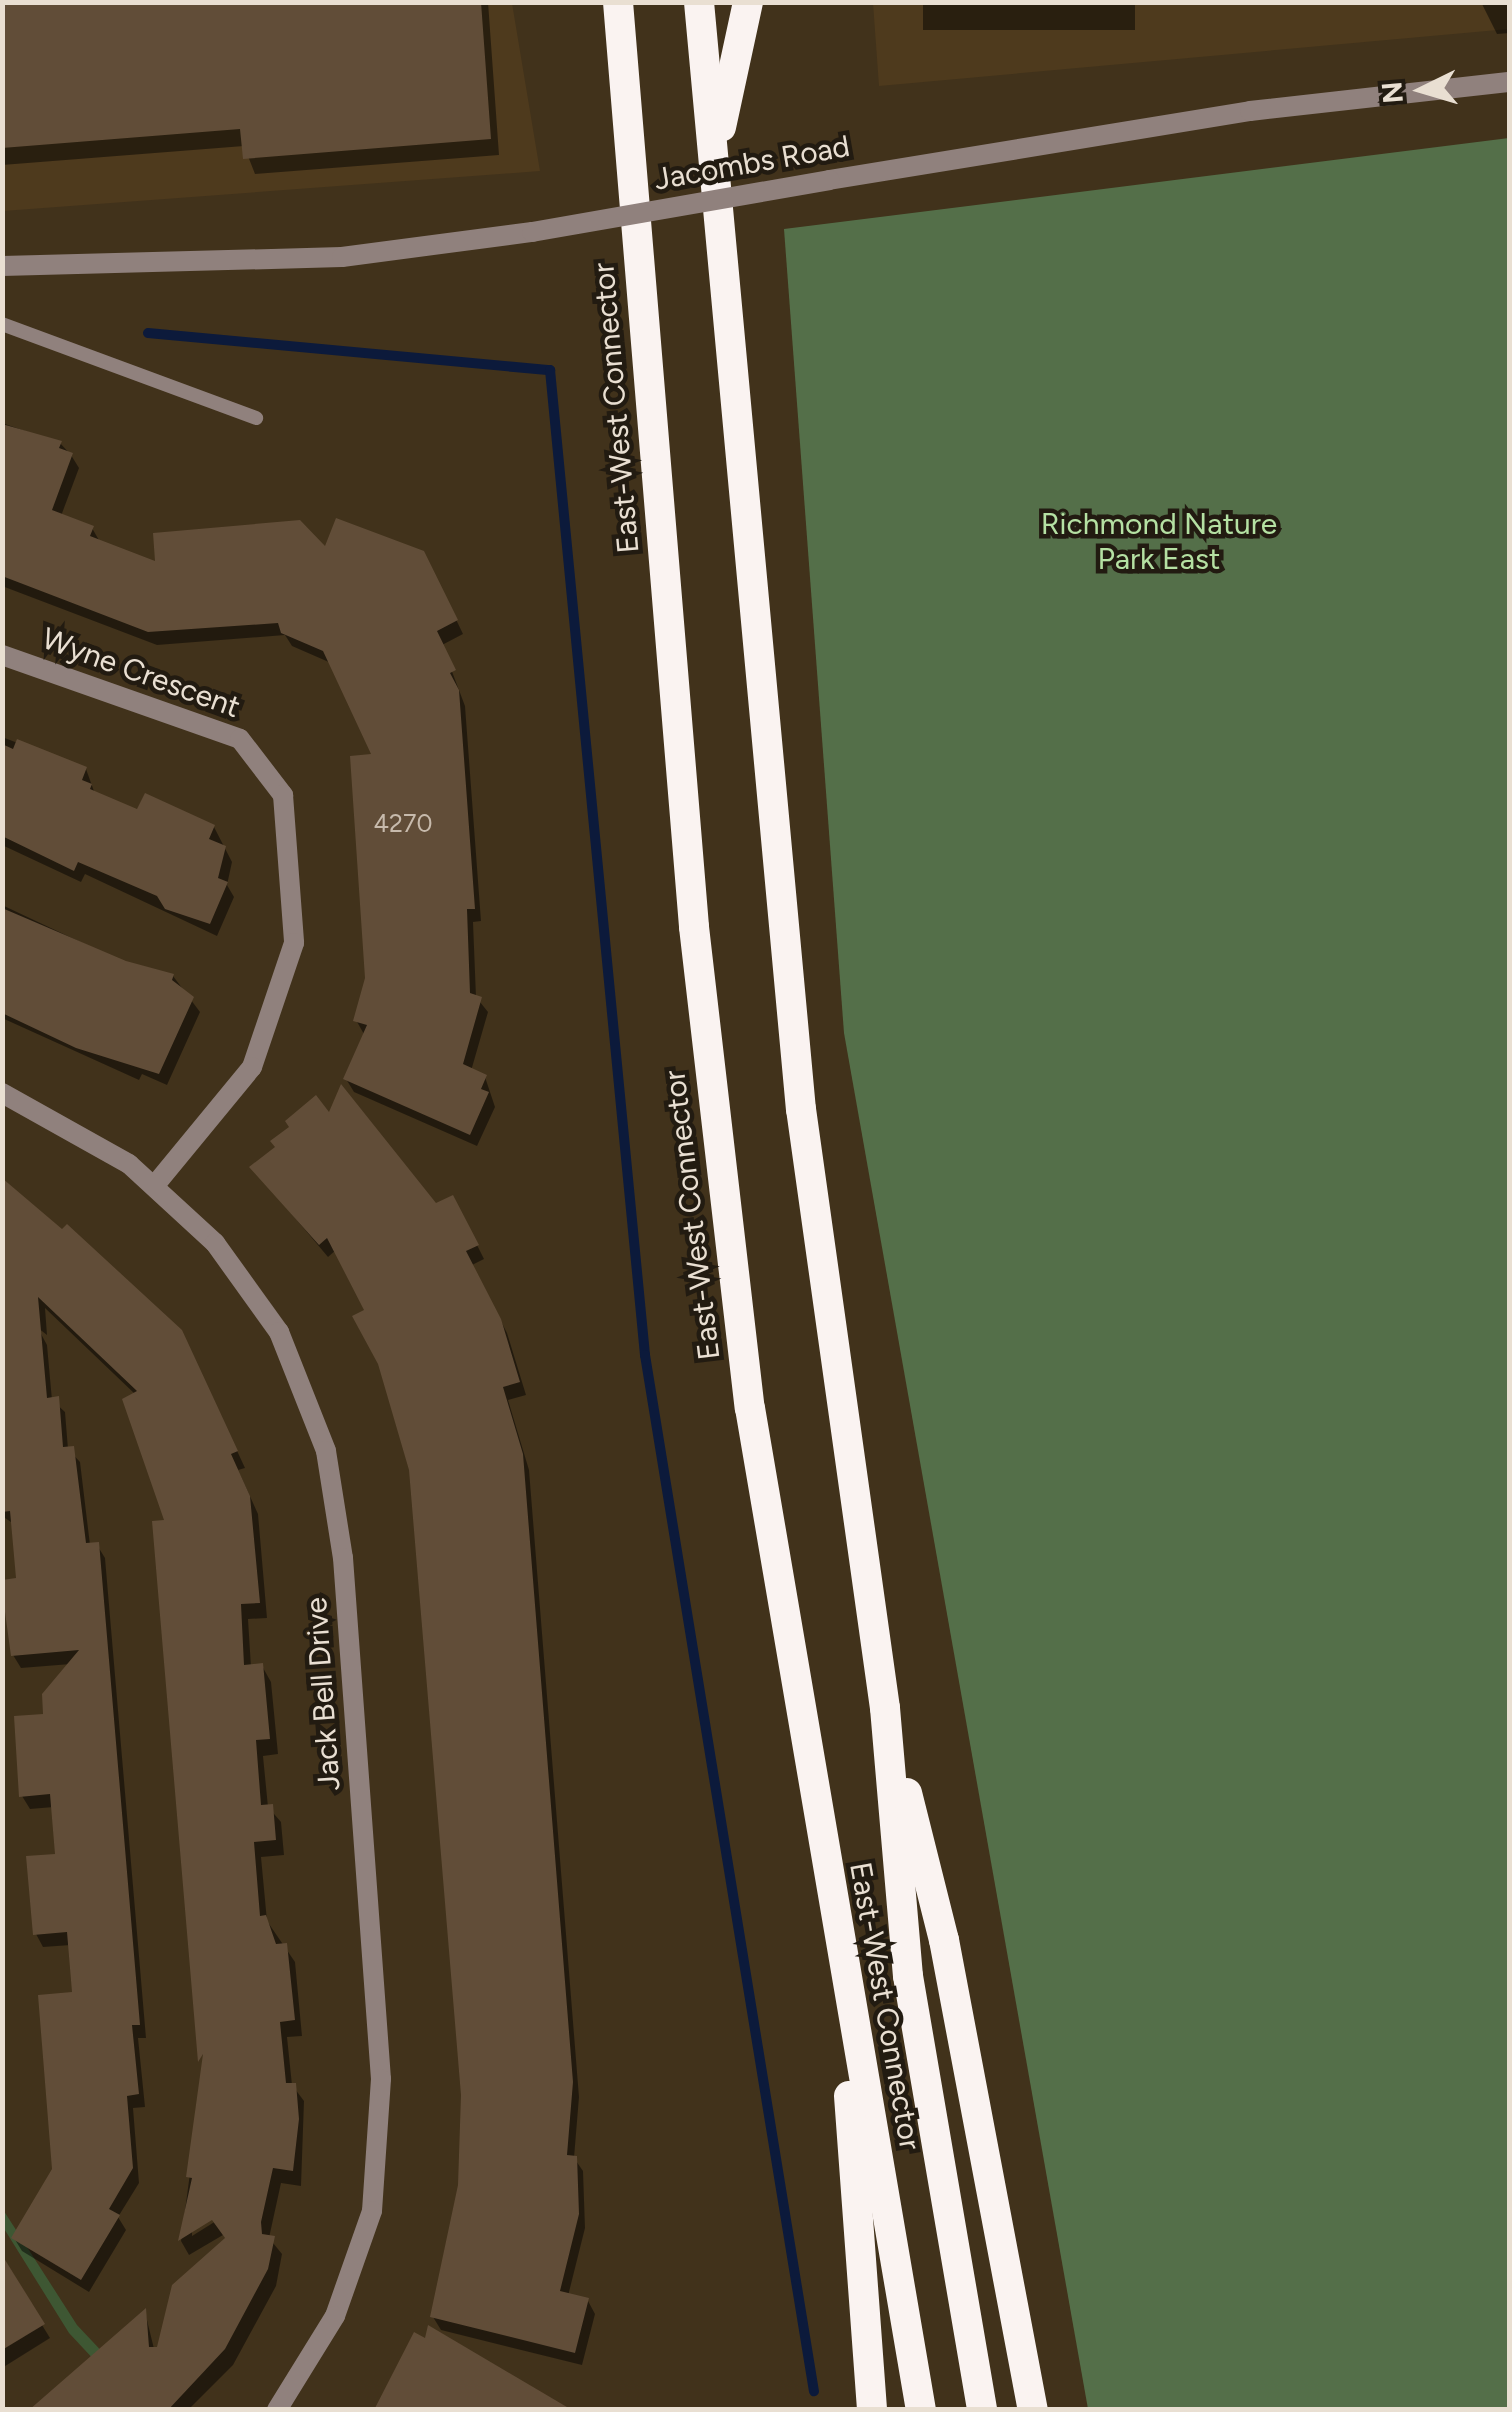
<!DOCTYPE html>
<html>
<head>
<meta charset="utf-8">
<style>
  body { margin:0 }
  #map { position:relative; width:1512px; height:2412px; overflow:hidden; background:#41321b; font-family:Figtree,sans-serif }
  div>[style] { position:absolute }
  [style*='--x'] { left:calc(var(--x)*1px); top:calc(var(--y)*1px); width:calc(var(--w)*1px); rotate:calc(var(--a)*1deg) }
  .built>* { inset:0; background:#4e3a1d }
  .green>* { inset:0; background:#3e5733 }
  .forest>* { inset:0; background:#546f49 }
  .shadow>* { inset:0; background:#0007; transform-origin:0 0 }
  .stream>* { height:10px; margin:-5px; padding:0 5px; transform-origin:5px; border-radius:5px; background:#0c1a3b }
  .building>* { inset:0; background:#614d38 }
  .service>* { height:14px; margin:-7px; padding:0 7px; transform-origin:7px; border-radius:7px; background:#90817d }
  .minor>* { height:20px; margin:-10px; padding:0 10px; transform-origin:10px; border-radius:10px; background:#90817d }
  .tertiary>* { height:20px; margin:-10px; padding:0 10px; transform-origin:10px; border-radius:10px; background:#90817d }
  .motorway>* { height:30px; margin:-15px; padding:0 15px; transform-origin:15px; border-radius:15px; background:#faf3f1 }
  .tertiary-bridge>* { height:20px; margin:-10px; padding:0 10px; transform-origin:10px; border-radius:10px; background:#90817d }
  span { translate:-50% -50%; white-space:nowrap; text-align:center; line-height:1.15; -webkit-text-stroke:9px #221b11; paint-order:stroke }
  .number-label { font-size:25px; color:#c7baac }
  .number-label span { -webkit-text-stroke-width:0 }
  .street-label { font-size:30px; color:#e9dfd2 }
  .park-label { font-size:30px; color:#b5e1a3 }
  .frame { position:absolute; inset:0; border:5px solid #e9dfd2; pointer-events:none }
  .north { position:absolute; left:1372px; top:40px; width:100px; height:100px; -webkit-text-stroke:8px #221b11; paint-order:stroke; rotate:265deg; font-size:28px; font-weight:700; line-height:40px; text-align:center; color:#e9dfd2 }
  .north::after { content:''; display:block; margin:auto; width:35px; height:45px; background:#e9dfd2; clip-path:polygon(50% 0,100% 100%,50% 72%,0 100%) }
</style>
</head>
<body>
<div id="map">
  <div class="built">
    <i style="clip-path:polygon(1509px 2px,1509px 29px,879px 86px,873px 3px)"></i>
    <i style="clip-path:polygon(3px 3px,512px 3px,540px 171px,3px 211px)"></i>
  </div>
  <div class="green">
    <i style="clip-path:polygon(2px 2208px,77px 2325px,156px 2409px,140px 2409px,69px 2333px,3px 2227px)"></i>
  </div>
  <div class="forest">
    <i style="clip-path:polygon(1509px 138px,1509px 2409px,1088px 2409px,844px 1033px,784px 229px)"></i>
  </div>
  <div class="shadow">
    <i style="clip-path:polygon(2px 2px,488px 2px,499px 155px,255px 174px,244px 146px,2px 165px)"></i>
    <i style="left:923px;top:2px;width:212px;height:28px"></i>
    <i style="clip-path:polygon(1481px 2px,1510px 2px,1510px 33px,1497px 34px)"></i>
    <i style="clip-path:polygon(2px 423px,60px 443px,71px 455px,79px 468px,61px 516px,92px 528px,100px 542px,158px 565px,326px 550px,431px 567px,463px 634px,442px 645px,465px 706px,481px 921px,473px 922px,476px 997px,488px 1012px,471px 1071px,485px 1077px,495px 1107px,477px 1146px,354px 1092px,346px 1079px,365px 1036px,356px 1020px,368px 978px,375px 756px,331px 663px,292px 646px,285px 635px,157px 645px,2px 586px)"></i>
    <i style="clip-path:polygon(2px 737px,86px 769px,95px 794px,139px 812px,214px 827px,232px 862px,227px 885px,234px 897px,217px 936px,85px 874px,81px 882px,2px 845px)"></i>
    <i style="clip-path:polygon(2px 905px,125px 963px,173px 976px,200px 1012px,167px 1085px,142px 1074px,139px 1080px,2px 1018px)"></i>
    <i style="clip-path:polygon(330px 1117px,436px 1207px,460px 1211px,484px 1259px,472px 1265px,507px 1333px,526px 1395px,508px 1400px,529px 1470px,579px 2097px,574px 2158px,583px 2171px,585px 2228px,568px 2296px,588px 2301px,595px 2314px,582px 2365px,441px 2330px,433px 2317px,460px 2185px,464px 2095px,412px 1470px,367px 1311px,336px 1250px,328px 1257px,253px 1168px)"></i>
    <i style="clip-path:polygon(evenodd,2px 1191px,183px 1334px,245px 1468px,238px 1470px,258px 1514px,267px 1618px,248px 1619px,251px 1667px,262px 1666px,271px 1682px,278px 1754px,263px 1756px,268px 1807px,281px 1822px,284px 1855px,261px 1857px,267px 1921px,295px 1962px,302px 2036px,287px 2037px,292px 2085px,304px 2101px,301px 2186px,281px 2183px,269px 2238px,282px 2254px,276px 2286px,233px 2365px,188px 2410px,33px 2410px,145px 2312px,156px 2357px,227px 2240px,223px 2235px,189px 2255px,181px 2241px,204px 2067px,154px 1523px,167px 1522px,136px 1395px,45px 1308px,47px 1335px,2px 1300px,2px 1191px,221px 2211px,224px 2216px,192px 2236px,192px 2230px,221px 2211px)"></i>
    <i style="clip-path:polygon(40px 1332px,47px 1345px,52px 1400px,65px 1412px,68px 1449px,80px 1462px,90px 1545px,97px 1545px,105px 1558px,146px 2038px,138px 2038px,145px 2107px,133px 2108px,139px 2183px,118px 2217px,126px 2230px,89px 2292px,22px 2251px,14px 2238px,54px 2169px,75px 1995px,71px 1945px,43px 1947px,36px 1934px,58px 1857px,54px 1807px,30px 1809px,22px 1796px,46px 1716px,71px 1664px,21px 1668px,13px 1655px,19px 1580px,14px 1524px,2px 1516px,2px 1336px)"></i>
    <i style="clip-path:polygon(2px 2260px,50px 2338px,2px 2368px)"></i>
  </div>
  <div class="stream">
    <i style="--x:148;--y:333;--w:404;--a:5.3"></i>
    <i style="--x:550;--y:370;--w:990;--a:84.49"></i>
    <i style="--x:645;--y:1355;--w:1050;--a:80.74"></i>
  </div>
  <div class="building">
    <i style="clip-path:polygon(2px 2px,481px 2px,491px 139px,243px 159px,240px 129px,2px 148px)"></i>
    <i style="clip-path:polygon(2px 424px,62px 441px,59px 448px,73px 453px,52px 510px,94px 526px,90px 536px,155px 561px,153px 533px,300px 520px,325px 546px,336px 518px,424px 551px,458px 620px,437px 631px,456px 670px,450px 673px,459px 690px,475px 909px,467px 909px,470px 993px,482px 997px,463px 1064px,487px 1075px,481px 1089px,489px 1092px,470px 1135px,343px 1079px,367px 1025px,353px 1021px,365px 978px,350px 756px,371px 754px,323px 651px,281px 633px,278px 623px,148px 632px,2px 576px)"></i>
    <i style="clip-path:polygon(17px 739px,87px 767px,82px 780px,92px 784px,90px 789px,137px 809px,145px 793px,215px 825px,209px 839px,226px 846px,218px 878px,228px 882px,210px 924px,165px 909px,157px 896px,78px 862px,74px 871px,2px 836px,2px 744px,13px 749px)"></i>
    <i style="clip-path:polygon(2px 908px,126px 961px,174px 974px,172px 980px,194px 997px,159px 1074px,76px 1048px,2px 1013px)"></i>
    <i style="clip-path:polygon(341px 1084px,436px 1203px,453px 1195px,479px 1245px,466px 1251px,501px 1319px,520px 1382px,503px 1387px,523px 1454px,573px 2082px,567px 2155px,577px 2156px,579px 2214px,560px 2291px,589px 2298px,575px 2353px,430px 2317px,458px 2185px,461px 2095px,409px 1470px,378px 1364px,352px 1316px,364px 1310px,327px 1238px,319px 1245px,249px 1167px,275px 1147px,270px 1141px,289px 1127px,285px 1121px,316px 1095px,329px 1112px)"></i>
    <i style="clip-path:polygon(2px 1178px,62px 1229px,67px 1224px,182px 1330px,238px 1451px,231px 1454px,250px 1496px,260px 1603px,241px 1604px,244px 1665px,263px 1663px,270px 1739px,256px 1740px,261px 1805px,273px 1804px,276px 1840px,254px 1842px,260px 1916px,266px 1915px,276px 1944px,287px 1943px,295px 2020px,280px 2022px,286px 2083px,296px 2083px,299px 2119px,293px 2171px,273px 2168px,261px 2222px,262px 2234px,275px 2236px,268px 2269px,225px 2349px,168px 2410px,29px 2410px,146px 2308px,149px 2347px,157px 2347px,172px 2285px,225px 2238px,212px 2220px,178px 2241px,192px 2178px,186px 2177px,203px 2054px,198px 2062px,152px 1521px,164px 1520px,122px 1399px,137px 1391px,38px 1297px,47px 1398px,59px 1396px,63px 1447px,74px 1446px,86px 1543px,99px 1542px,140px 2025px,132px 2025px,139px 2094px,127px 2096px,133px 2168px,109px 2209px,120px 2215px,81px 2280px,11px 2238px,52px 2169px,38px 1995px,72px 1992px,67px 1932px,33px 1935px,26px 1856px,55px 1854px,50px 1794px,19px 1797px,14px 1716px,43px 1714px,42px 1694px,79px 1650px,11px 1656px,2px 1590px,2px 1580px,16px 1578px,10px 1511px,2px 1512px)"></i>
    <i style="clip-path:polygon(2px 2255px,45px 2324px,2px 2350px)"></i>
    <i style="clip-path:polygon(428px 2325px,572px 2410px,374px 2410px,414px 2332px,425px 2338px)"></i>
  </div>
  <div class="service">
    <i style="--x:2;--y:324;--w:271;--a:20.3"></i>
  </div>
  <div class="minor">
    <i style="--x:2;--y:655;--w:252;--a:19.4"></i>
    <i style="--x:240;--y:739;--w:71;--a:52.5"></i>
    <i style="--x:283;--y:795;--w:148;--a:85.7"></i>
    <i style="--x:294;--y:943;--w:131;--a:108.7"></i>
    <i style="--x:252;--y:1067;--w:151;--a:129.4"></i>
    <i style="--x:2;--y:1093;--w:145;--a:29.2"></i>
    <i style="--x:129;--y:1164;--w:117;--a:42.6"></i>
    <i style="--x:215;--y:1243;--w:110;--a:54.3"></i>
    <i style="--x:279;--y:1332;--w:128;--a:68.4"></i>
    <i style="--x:326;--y:1451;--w:108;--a:81"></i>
    <i style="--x:343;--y:1558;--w:522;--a:85.83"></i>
    <i style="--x:381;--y:2079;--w:132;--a:93.9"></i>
    <i style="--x:372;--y:2211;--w:111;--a:109.4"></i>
    <i style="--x:335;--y:2316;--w:110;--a:121.7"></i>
  </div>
  <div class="tertiary">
    <i style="--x:829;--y:180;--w:427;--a:-9.3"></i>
    <i style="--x:1250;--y:111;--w:262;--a:-6.4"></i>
    <i style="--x:2;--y:266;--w:340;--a:-1.5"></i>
    <i style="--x:342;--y:257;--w:192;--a:-7.5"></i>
  </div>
  <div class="motorway">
    <i style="--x:618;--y:2;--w:928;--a:85.3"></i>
    <i style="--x:694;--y:927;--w:484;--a:83.4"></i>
    <i style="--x:750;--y:1408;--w:1016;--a:80.32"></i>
    <i style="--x:699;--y:2;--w:1112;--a:84.74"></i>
    <i style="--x:801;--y:1109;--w:605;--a:82.02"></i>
    <i style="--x:885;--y:1708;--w:269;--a:85.1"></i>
    <i style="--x:908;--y:1976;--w:440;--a:80.3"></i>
    <i style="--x:721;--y:127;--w:128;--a:-77.8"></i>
    <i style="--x:907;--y:1793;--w:152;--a:75.9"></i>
    <i style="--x:944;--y:1940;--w:478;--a:79.3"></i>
    <i style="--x:849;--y:2096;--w:315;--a:85.8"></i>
  </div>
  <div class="tertiary-bridge">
    <i style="--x:532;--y:232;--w:302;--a:-9.9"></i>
  </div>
  <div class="number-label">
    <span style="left:403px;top:823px">4270</span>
  </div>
  <div class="street-label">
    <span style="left:752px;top:163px;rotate:-10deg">Jacombs Road</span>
    <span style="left:616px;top:408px;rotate:-95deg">East-West Connector</span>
    <span style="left:141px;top:673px;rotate:20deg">Wyne Crescent</span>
    <span style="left:692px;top:1215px;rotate:-97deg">East-West Connector</span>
    <span style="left:323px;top:1694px;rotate:-94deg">Jack Bell Drive</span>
    <span style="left:885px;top:2006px;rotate:80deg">East-West Connector</span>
  </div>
  <div class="park-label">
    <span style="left:1159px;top:541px">Richmond Nature<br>Park East</span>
  </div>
  <div class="frame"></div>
  <div class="north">N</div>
</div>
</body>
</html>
